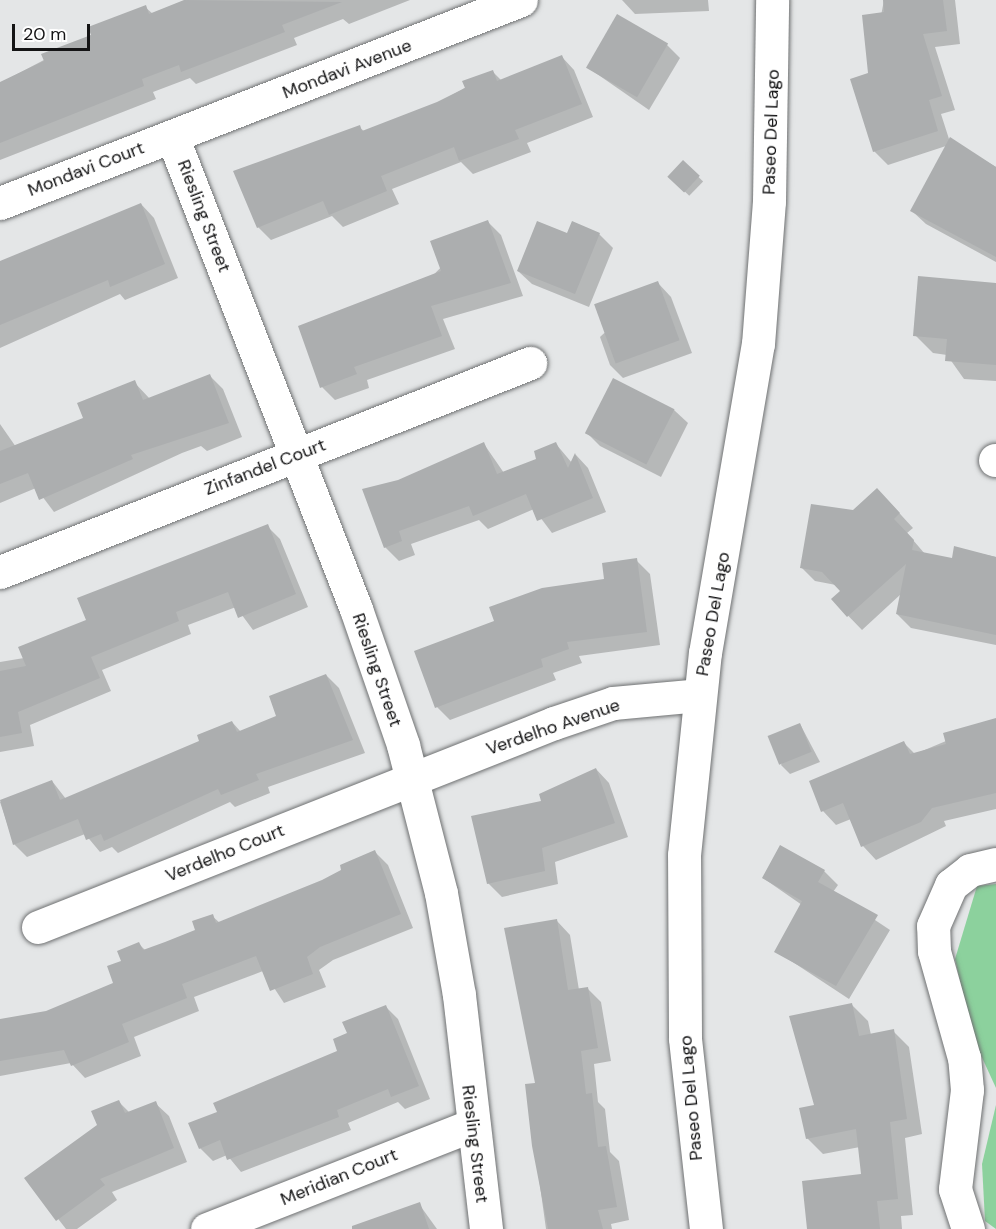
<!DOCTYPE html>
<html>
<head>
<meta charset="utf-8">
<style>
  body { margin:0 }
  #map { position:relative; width:996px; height:1229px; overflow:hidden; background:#e4e6e7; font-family:"DM Sans",sans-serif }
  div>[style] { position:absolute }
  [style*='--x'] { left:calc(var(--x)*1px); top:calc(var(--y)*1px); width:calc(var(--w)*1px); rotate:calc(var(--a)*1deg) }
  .green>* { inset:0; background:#8cd19d }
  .shadow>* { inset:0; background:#0003; transform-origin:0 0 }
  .building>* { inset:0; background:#acaeaf; transform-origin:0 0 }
  .roads { filter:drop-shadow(0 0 2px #6f7172) drop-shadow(0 0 2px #6f7172) }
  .minor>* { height:33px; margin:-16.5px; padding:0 16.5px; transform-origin:16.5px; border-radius:16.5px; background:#fff }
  span { translate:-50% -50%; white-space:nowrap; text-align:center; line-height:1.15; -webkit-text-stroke:4.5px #fff; paint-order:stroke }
  .street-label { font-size:18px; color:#141415 }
  .scale { position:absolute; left:12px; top:24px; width:78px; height:27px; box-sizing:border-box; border:3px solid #141415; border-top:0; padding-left:8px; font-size:18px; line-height:21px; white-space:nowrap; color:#141415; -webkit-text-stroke:4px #fff; paint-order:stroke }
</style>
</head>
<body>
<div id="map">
  <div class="green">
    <i style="clip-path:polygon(996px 884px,996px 1088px,973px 1038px,955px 959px,977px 886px)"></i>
    <i style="clip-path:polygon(996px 1105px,996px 1229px,985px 1221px,982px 1164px)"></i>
  </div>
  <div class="shadow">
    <i style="clip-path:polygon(188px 0,410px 0,349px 24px,343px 19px,294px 38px,297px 45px,196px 84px,190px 78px,153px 92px,156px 99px,0 160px,0 83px,145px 7px,153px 14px)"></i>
    <i style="clip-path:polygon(708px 0,709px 11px,635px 14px,622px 0)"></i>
    <i style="clip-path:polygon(884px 0,955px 0,960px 44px,935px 47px,955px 110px,941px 114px,949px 139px,996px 167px,996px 262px,926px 224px,912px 211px,946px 146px,888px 165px,874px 151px,870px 74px)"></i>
    <i style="clip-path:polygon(667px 45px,680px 58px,649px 110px,587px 67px)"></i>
    <i style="clip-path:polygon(562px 57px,574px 70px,593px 117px,527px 143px,531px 152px,473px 174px,461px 162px,392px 189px,399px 204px,343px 227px,332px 216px,271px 240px,258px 227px,359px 127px,365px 132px,438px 103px,493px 72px,502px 81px)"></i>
    <i style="left:683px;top:162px;width:28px;height:20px;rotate:44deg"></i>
    <i style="clip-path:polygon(141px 204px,154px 218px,178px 278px,125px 300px,120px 294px,0 348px,0 262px)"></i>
    <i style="clip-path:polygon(487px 221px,501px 235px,523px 296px,443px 319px,455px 349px,367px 380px,369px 388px,335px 400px,322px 387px)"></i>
    <i style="clip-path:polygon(599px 234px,613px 248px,589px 307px,532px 284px,518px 271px,568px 235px)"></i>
    <i style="clip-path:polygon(658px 283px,671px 297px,692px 353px,623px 378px,610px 365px,600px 337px)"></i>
    <i style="clip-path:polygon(996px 284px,996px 381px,964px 379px,947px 355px,933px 353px,915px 335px)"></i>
    <i style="clip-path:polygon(209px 375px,223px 389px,242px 437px,207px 451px,201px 446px,182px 453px,54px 512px,36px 488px,0 503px,0 424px,16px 447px,85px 418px,134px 382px,150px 399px)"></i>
    <i style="clip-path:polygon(674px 410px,688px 423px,661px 477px,600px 446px,587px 433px)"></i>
    <i style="clip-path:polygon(484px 444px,504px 473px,538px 459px,556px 444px,572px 463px,576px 455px,588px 468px,606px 512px,552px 533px,534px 509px,488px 529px,479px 520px,411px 544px,415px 555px,399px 561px,385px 547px,398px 481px)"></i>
    <i style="clip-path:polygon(891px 504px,913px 528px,907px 533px,925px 554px,953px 560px,955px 548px,996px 557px,996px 645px,911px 628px,897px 614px,901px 594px,862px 630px,833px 600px,842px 592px,836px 585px,815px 581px,802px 568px,854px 512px)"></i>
    <i style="clip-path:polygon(267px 526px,280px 539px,308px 607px,253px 630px,236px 607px,188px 625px,191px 634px,102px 670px,111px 691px,30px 725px,34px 746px,0 752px,0 662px,24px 658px)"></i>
    <i style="clip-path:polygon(636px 560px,650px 574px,660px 645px,579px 656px,582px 663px,553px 673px,556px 680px,450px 720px,437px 707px)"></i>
    <i style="clip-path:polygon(326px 675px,339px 688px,365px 753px,268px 787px,270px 793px,235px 807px,230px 802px,118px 853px,112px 847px,100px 852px,85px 834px,27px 857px,14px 844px,0 802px,52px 781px,66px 799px,201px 742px,232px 722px,241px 732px,278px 717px)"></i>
    <i style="clip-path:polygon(996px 720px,996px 809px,944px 821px,946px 826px,876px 860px,863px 846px,851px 819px,836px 825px,823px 811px,904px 743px,915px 754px)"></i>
    <i style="clip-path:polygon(800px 724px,820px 762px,790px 774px,781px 765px)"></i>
    <i style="clip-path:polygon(596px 769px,609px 783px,628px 837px,555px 862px,558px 884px,502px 897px,488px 883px,543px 802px)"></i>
    <i style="clip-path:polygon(375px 852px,388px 865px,413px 928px,333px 960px,319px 970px,326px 987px,284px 1003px,263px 971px,194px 997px,199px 1011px,134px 1037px,141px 1056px,85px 1078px,71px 1063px,0 1076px,0 1021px,46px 1012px,115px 984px,123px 962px,139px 944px,146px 951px,197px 930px,212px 916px,220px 923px,322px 881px)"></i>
    <i style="clip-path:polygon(824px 871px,838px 885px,833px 892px,890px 930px,849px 999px,776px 951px,802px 905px,763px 878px)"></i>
    <i style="clip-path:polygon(557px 921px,570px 935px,579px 990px,588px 989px,601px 1002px,611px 1061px,594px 1064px,598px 1102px,605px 1109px,610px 1152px,619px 1161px,629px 1220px,611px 1224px,612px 1229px,546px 1229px,526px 1085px,537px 1084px)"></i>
    <i style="clip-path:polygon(852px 1005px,868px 1021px,871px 1035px,893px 1031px,909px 1047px,922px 1134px,905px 1138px,913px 1215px,901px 1216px,902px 1229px,808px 1229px,863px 1175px,860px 1147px,823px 1154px,807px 1138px)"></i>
    <i style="clip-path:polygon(385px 1006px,398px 1019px,430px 1099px,405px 1109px,398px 1102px,348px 1123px,351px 1130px,241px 1172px,227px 1155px,213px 1161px,200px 1148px,218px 1112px,215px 1104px,339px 1052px,349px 1034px)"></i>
    <i style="clip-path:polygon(119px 1102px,130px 1113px,155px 1103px,169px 1116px,187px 1162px,112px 1192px,117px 1200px,77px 1229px,66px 1229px,27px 1179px,99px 1126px)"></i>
    <i style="clip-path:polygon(419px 1204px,437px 1229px,371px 1229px)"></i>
  </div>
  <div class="building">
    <i style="clip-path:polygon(184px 0,342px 2px,282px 25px,285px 32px,181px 72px,179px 65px,142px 79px,144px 86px,0 143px,0 82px,44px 61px,41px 54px,91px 35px,88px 27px,146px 5px,149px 14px)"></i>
    <i style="clip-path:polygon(883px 0,943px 0,947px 31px,923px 34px,942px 96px,929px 100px,938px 131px,873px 152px,850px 79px,868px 73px,862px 15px,884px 12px)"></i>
    <i style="left:617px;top:14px;width:59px;height:62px;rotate:30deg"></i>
    <i style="clip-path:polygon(562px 55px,582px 104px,515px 130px,519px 139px,459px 161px,454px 147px,381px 176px,387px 191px,329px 215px,323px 201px,257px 228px,233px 171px,360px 125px,362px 131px,437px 102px,465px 88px,462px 81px,493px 70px,497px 81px)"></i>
    <i style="clip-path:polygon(950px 137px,996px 167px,996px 257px,910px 211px)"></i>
    <i style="left:683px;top:160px;width:23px;height:23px;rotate:43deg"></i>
    <i style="clip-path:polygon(141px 203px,165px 264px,110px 287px,108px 280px,0 325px,0 261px)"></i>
    <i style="clip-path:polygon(488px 220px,511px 283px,431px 306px,442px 336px,354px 367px,357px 374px,320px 388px,298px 326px,441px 271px,430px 241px)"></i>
    <i style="clip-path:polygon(537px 221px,567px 233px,572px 221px,600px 233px,575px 294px,517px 271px)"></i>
    <i style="clip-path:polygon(918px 276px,996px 283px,996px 365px,945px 361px,947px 339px,913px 336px)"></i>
    <i style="left:658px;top:281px;width:63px;height:68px;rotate:70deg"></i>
    <i style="clip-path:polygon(210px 374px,229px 423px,131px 455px,133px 459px,39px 500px,28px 473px,0 484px,0 451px,83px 418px,77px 403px,135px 380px,143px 400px)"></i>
    <i style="left:613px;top:378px;width:69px;height:62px;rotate:27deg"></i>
    <i style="clip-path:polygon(484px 442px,497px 474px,536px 459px,534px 451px,556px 442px,568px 468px,575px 453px,593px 498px,537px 521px,526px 494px,473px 516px,469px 506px,399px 531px,402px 541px,384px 548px,362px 489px,398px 480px)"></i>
    <i style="clip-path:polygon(877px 488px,900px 513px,894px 519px,914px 540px,912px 550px,952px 558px,954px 546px,996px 557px,996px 635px,896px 614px,906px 564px,847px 617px,831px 599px,840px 591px,822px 572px,800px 568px,811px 504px,853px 510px)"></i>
    <i style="clip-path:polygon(268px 524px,296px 594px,238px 618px,228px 592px,176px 612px,179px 621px,91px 657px,100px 678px,18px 712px,22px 733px,0 737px,0 671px,26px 666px,18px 647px,86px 620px,77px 598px)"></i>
    <i style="clip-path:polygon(637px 558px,647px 632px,567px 642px,569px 649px,541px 659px,543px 667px,435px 708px,414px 651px,494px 621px,489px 607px,542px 588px,604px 579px,602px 563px)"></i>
    <i style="clip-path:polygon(326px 674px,353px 740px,256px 774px,259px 780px,221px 795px,218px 789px,104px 841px,101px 834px,86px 840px,78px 819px,13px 845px,0 800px,52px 780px,60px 800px,199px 741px,197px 735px,232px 721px,237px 732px,276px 716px,269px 696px)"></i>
    <i style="clip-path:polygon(996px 718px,996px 793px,932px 808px,921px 822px,861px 847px,843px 803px,821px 812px,809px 781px,904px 741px,910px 754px,946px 744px,943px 733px)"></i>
    <i style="left:800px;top:723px;width:31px;height:35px;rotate:68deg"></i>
    <i style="clip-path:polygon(596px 768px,615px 823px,542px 848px,545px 871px,487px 884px,471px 816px,541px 801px,539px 794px)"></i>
    <i style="clip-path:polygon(780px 845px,825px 870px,818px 882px,878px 915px,836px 986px,774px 952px,802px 901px,762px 878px)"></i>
    <i style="clip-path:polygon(375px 850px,401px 914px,320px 947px,307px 957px,313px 974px,270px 991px,256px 956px,182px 984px,187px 998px,122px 1024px,129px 1042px,71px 1066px,64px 1050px,0 1061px,0 1019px,46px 1011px,113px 983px,107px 966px,121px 961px,117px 951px,139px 942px,143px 950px,165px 942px,195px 930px,192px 921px,213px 914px,216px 923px,322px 880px,341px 870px,340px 865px)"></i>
    <i style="clip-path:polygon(557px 919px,568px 990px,588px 987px,598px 1048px,581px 1051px,586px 1094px,592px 1093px,598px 1147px,606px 1146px,617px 1207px,598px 1210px,603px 1229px,548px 1229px,532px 1146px,525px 1084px,535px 1083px,504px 928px)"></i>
    <i style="clip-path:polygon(852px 1003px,859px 1036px,894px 1029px,907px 1119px,890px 1122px,898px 1199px,877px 1201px,880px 1229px,807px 1229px,802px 1181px,861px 1174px,856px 1129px,806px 1139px,799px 1108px,814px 1105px,789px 1016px)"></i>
    <i style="clip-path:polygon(386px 1005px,419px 1086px,391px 1097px,388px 1089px,337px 1110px,339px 1117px,227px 1160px,220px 1140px,199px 1149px,188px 1123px,217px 1112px,213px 1103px,337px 1051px,333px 1039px,347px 1033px,342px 1022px)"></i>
    <i style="clip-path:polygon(119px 1100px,125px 1113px,156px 1101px,174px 1148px,100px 1179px,105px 1185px,56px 1221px,24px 1178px,97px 1125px,91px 1111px)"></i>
    <i style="clip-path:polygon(420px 1202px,429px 1229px,352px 1229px,352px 1226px)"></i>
  </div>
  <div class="roads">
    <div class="minor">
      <i style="--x:172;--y:136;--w:508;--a:68.74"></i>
      <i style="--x:356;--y:609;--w:144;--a:70.9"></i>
      <i style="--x:403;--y:745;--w:153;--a:75.6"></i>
      <i style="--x:441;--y:893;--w:104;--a:80"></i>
      <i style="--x:459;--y:995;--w:236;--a:83.4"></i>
      <i style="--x:0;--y:203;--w:559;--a:-21.29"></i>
      <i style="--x:995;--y:460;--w:1;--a:0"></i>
      <i style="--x:0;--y:572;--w:570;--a:-21.52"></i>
      <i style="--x:38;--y:927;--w:555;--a:-21.57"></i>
      <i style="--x:554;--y:723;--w:62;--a:-18.7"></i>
      <i style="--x:613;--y:703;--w:86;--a:-5.3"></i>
      <i style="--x:207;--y:1229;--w:285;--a:-21.4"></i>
      <i style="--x:706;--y:1229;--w:192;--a:-96.3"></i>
      <i style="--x:685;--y:1038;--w:183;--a:-90.3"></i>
      <i style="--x:684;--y:855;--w:203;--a:-84.1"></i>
      <i style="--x:705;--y:653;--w:314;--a:-80.3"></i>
      <i style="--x:758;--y:344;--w:143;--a:-85.6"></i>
      <i style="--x:769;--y:201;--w:201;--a:-89.1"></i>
      <i style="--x:968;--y:1229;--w:42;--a:-108"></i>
      <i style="--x:955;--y:1189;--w:100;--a:-83.1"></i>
      <i style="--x:967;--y:1090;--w:32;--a:-95"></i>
      <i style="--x:964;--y:1058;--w:111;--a:-105.7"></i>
      <i style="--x:934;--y:951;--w:25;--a:-92"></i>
      <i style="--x:933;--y:926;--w:45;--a:-66.3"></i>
      <i style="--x:951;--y:885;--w:24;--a:-38"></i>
      <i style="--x:970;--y:870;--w:27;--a:-13"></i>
    </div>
  </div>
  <div class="street-label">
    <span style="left:347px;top:69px;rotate:-21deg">Mondavi Avenue</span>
    <span style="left:771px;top:132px;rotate:-88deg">Paseo Del Lago</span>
    <span style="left:86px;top:169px;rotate:-21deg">Mondavi Court</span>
    <span style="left:204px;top:216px;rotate:69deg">Riesling Street</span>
    <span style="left:265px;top:467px;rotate:-21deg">Zinfandel Court</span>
    <span style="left:713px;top:614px;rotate:-80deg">Paseo Del Lago</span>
    <span style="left:377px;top:670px;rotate:71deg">Riesling Street</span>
    <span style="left:553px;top:727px;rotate:-19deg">Verdelho Avenue</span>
    <span style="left:225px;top:853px;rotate:-22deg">Verdelho Court</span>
    <span style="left:691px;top:1098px;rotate:-95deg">Paseo Del Lago</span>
    <span style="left:475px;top:1144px;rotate:83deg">Riesling Street</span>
    <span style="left:339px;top:1177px;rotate:-22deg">Meridian Court</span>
  </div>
  <div class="scale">20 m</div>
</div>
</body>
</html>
